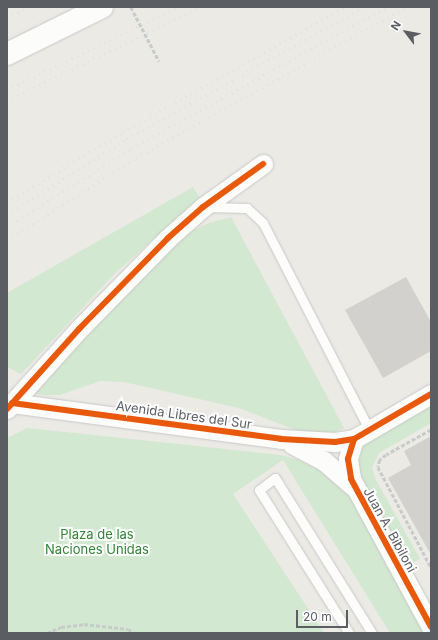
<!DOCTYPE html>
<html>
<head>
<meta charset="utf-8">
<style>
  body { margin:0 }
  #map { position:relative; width:438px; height:640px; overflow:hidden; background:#ebeae5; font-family:Inter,sans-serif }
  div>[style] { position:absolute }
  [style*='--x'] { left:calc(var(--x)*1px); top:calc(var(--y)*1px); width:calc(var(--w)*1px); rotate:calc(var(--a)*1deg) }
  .green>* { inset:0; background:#d2e8d0 }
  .building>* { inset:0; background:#d2d1ce }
  .path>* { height:2.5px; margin-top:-1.25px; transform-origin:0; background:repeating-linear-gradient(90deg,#c7ccca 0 4px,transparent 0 6px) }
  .roads { filter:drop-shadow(0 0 1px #c8c8c7) drop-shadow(0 0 1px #c8c8c7) }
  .service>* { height:9px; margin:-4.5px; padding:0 4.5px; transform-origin:4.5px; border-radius:4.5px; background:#fcfcfb }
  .minor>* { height:19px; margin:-9.5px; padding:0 9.5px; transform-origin:9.5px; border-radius:9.5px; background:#fcfcfb }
  .tertiary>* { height:22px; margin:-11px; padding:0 11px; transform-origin:11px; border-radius:11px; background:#fcfcfb }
  .rail>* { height:3px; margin-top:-1.5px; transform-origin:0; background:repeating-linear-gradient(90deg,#e2e2e2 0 1px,transparent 0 6px) }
  .cycleway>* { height:6px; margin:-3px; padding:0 3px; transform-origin:3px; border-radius:3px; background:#e8590c }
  span { translate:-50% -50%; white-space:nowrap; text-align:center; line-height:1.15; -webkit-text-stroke:4px #fff; paint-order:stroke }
  .street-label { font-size:13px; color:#5a5e63 }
  .park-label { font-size:13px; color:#318336 }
  .frame { position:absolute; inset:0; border:8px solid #5a5e63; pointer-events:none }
  .north { position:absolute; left:386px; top:12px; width:40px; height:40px; -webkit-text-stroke:3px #fff; paint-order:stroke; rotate:302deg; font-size:11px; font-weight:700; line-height:16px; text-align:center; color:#5a5e63 }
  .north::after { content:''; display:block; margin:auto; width:14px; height:18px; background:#5a5e63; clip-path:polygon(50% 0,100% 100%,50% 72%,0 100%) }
  .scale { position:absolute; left:296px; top:610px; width:52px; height:18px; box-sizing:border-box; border:2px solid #5a5e63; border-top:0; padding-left:5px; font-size:12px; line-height:14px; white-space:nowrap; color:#5a5e63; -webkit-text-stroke:3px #fff; paint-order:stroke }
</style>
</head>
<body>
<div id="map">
  <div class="green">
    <i style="clip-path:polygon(193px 187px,200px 198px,116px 272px,21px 374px,7px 367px,7px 293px)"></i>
    <i style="clip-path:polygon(231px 217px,344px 428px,328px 435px,311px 436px,239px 408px,124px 382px,100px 381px,60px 395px,43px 395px,27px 392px,174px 239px,209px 223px)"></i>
    <i style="clip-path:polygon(431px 402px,431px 423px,379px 453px,372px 467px,375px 478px,420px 559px,404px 568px,355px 477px,359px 448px,373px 434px)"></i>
    <i style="clip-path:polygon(27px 428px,281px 455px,298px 460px,321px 471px,356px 502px,427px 633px,390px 633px,283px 460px,233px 494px,324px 633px,7px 633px,7px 438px)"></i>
  </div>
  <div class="building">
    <i style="clip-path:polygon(406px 277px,431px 322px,431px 351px,383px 378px,345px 310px)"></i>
    <i style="clip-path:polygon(431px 436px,431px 555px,388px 478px,411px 465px,404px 451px)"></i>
  </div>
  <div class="path">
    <i style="--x:131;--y:7;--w:61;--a:62.6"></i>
    <i style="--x:431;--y:430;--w:51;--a:150.9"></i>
    <i style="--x:386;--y:455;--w:8;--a:140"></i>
    <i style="--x:380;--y:460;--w:7;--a:106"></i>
    <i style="--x:378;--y:467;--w:113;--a:62.1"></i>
    <i style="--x:47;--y:633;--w:15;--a:-23"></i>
    <i style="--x:61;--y:627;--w:23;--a:-7"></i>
    <i style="--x:84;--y:624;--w:44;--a:6.5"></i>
    <i style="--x:128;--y:629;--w:8;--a:30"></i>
  </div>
  <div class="roads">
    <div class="service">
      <i style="--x:207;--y:207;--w:40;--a:1.4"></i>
      <i style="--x:247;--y:208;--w:22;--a:43"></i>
      <i style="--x:263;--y:223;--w:232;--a:62.8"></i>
      <i style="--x:349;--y:633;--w:169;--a:-122.2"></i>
      <i style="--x:259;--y:490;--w:20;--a:-37"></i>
      <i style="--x:275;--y:478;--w:183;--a:58"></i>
    </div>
    <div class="minor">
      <i style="--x:12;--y:403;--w:271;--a:7.6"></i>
      <i style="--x:281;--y:439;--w:54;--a:3.2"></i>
      <i style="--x:335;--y:442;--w:19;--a:-9"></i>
      <i style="--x:354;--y:439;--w:89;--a:-30.3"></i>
      <i style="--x:7;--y:409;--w:108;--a:-48"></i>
      <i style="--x:79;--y:329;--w:127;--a:-45.6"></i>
      <i style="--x:168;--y:238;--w:47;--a:-41.5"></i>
      <i style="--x:203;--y:207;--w:74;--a:-35.6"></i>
      <i style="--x:354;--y:439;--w:21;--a:107"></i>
      <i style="--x:348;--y:459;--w:20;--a:81"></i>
      <i style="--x:351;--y:479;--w:168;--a:61.6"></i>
      <i style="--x:292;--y:444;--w:36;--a:28"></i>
      <i style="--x:324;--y:461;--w:38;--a:41"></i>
    </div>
    <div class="tertiary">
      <i style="--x:7;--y:54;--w:106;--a:-26.3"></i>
    </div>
  </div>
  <div class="rail">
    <i style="--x:7;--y:18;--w:25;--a:-26"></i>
    <i style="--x:7;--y:90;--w:189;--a:-26"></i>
    <i style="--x:7;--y:101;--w:215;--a:-26"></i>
    <i style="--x:7;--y:202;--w:135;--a:-31.1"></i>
    <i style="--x:123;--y:132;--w:255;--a:-29.4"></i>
    <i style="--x:7;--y:214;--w:142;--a:-32"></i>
    <i style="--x:127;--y:139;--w:271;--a:-29.1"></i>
    <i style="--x:7;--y:227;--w:148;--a:-32.3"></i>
    <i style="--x:132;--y:148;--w:291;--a:-29"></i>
    <i style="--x:7;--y:240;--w:153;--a:-32.4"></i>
    <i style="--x:136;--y:158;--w:309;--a:-29.2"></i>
  </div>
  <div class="cycleway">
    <i style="--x:12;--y:403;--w:271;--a:7.6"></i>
    <i style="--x:281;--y:439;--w:54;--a:3.2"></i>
    <i style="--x:335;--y:442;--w:19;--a:-9"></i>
    <i style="--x:354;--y:439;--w:89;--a:-30.3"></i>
    <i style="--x:7;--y:409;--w:108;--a:-48"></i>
    <i style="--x:79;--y:329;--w:127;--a:-45.6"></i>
    <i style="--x:168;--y:238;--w:47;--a:-41.5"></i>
    <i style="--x:203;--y:207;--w:74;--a:-35.6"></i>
    <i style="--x:354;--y:439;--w:21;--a:107"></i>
    <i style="--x:348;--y:459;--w:20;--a:81"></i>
    <i style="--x:351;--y:479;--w:168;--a:61.6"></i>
  </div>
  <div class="street-label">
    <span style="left:184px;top:415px;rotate:8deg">Avenida Libres del Sur</span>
    <span style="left:390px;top:530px;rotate:61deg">Juan A. Bibiloni</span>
  </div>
  <div class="park-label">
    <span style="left:97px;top:542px">Plaza de las<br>Naciones Unidas</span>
  </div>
  <div class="frame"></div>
  <div class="north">N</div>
  <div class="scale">20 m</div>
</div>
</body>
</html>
